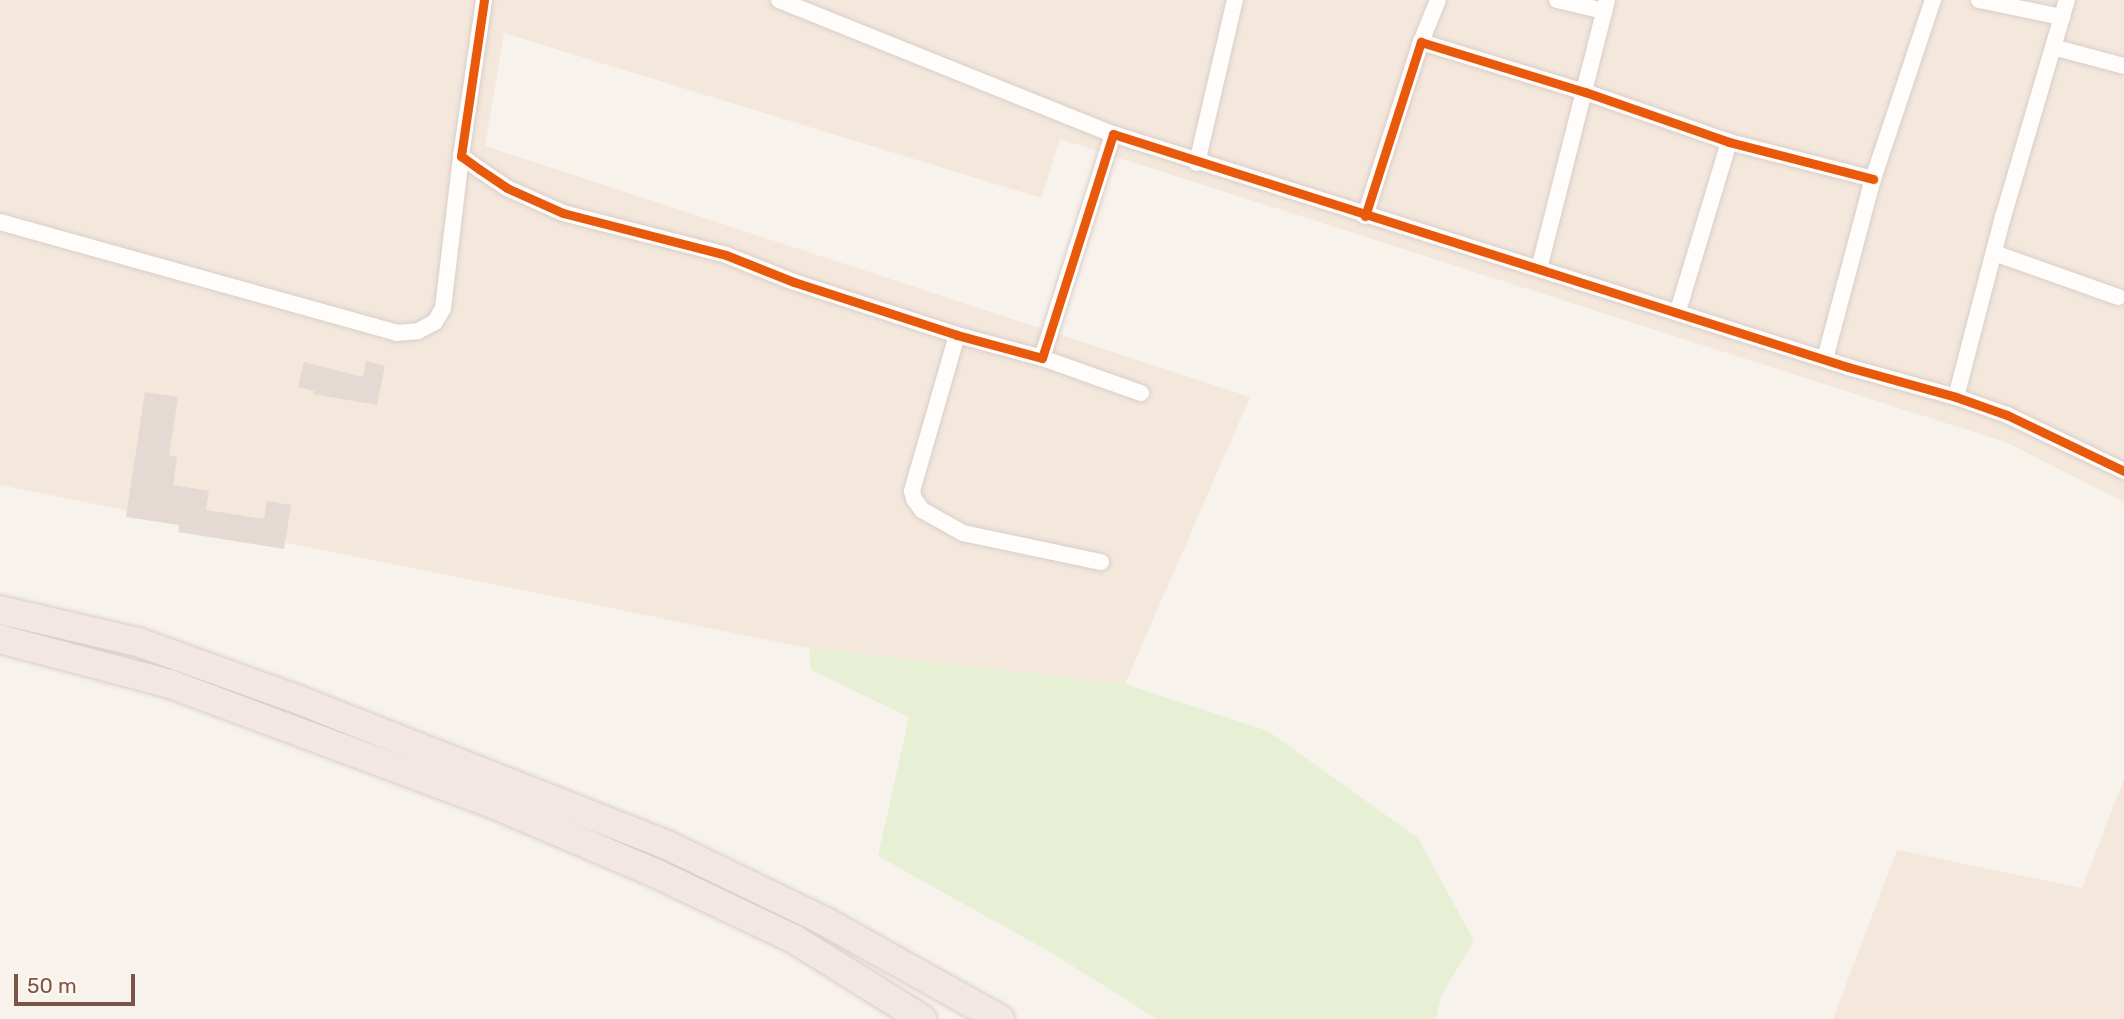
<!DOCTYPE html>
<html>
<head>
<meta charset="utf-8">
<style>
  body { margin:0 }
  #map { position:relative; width:2124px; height:1019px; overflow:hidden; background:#f8f2ec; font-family:Rubik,sans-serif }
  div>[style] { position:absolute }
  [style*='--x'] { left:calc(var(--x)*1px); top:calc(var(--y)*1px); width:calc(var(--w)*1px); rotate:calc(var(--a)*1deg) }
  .residential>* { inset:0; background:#f4e7dc }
  .green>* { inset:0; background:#e7efd5 }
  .building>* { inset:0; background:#e5dad3 }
  .roads { filter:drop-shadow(0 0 2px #d8cec8) drop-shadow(0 0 2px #d8cec8) }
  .street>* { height:16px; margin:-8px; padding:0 8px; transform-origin:8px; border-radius:8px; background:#fefdfc }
  .highway>* { height:28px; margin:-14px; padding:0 14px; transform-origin:14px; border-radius:14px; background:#f2e7e4 }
  .cycleway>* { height:9px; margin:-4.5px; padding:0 4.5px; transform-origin:4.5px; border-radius:4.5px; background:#e8590c }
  span { translate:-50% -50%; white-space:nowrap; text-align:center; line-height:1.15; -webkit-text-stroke:6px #fff7ee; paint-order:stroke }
  .scale { position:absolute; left:14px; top:974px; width:121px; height:32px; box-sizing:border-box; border:4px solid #7a5548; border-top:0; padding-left:9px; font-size:21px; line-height:24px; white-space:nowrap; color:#7a5548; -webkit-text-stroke:5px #fff7ee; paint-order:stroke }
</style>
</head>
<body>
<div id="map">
  <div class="residential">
    <i style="clip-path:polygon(0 0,2124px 0,2124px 502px,2008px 443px,1060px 139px,1041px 198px,504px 33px,485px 146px,1250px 397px,1125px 684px,809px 648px,0 485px)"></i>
    <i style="clip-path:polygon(2124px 779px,2124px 1019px,1833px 1019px,1897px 850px,2082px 888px)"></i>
  </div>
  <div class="green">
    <i style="clip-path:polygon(809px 648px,1125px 684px,1268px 731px,1418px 838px,1474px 941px,1442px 994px,1436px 1019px,1157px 1019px,1050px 952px,878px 856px,909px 717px,811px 670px)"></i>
  </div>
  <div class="building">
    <i style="clip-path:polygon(366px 361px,385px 366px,377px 405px,313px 394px,314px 391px,298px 387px,304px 362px,363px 377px)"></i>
    <i style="clip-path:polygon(145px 392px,178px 397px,169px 455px,177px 457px,173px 485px,209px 491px,206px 510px,264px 519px,267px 501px,291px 505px,284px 549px,178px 532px,179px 525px,126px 517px)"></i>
  </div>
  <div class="roads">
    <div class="street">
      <i style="--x:484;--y:0;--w:158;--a:98.4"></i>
      <i style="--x:461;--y:156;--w:22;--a:36"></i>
      <i style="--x:479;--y:169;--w:34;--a:34"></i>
      <i style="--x:507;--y:188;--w:61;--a:24.1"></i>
      <i style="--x:563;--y:213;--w:168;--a:14.4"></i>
      <i style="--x:726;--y:255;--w:73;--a:21.7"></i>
      <i style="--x:794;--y:282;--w:171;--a:18"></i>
      <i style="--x:957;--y:335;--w:88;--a:15.1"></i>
      <i style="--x:1042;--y:358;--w:235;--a:-72.4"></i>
      <i style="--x:1113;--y:134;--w:771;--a:17.59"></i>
      <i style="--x:1848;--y:367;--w:112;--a:15.5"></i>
      <i style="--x:1956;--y:397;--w:54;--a:19.4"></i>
      <i style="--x:2007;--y:415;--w:130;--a:25.6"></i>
      <i style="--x:779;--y:0;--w:360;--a:21.9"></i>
      <i style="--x:1557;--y:0;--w:48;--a:13.2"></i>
      <i style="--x:1979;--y:0;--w:85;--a:11.6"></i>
      <i style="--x:1421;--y:42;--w:45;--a:-68"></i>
      <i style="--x:2053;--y:47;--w:73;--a:15"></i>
      <i style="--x:1197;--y:163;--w:167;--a:-76.9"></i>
      <i style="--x:1365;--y:216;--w:183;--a:-72.2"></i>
      <i style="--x:1421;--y:42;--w:171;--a:17"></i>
      <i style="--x:1585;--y:92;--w:152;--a:19.1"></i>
      <i style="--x:1729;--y:142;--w:149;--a:14.4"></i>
      <i style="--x:0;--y:222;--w:412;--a:15.6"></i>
      <i style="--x:397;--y:333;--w:21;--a:-5"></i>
      <i style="--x:418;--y:331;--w:19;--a:-28"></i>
      <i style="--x:435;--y:322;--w:16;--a:-60"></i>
      <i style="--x:443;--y:308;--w:153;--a:-83.2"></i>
      <i style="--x:1994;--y:253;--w:132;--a:19.5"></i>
      <i style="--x:1539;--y:269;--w:277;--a:-75.8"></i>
      <i style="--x:1678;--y:311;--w:177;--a:-73.2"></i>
      <i style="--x:957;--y:335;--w:162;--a:106.1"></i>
      <i style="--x:912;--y:491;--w:8;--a:76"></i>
      <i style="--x:914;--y:499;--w:14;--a:54"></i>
      <i style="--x:922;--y:510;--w:47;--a:29.3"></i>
      <i style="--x:963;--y:533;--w:141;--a:11.9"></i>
      <i style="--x:1042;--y:358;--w:105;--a:19.5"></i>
      <i style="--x:1825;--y:359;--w:186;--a:-75.1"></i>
      <i style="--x:1873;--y:179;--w:189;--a:-71.5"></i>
      <i style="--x:1956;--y:397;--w:186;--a:-75.4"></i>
      <i style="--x:2003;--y:217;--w:226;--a:-73.6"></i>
    </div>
    <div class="highway">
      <i style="--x:0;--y:610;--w:142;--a:13.1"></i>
      <i style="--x:138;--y:642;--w:171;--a:19.8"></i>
      <i style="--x:299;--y:700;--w:396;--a:21.5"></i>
      <i style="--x:667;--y:845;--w:179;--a:25.8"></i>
      <i style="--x:828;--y:923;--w:197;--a:29.2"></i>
      <i style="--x:0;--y:639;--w:176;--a:14.8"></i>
      <i style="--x:170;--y:684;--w:350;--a:20.4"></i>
      <i style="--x:498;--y:806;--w:171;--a:23.1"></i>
      <i style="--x:655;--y:873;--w:154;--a:25.4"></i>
      <i style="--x:794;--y:939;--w:151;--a:32"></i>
    </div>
  </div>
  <div class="cycleway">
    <i style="--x:484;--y:0;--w:158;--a:98.4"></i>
    <i style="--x:461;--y:156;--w:22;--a:36"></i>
    <i style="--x:479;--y:169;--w:34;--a:34"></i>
    <i style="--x:507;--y:188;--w:61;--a:24.1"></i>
    <i style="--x:563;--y:213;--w:168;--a:14.4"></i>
    <i style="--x:726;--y:255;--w:73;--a:21.7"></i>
    <i style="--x:794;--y:282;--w:171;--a:18"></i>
    <i style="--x:957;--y:335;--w:88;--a:15.1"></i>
    <i style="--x:1042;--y:358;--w:235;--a:-72.4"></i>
    <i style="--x:1113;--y:134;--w:771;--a:17.59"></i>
    <i style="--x:1848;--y:367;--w:112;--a:15.5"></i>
    <i style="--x:1956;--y:397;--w:54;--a:19.4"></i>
    <i style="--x:2007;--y:415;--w:130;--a:25.6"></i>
    <i style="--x:1365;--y:216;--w:183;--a:-72.2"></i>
    <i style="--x:1421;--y:42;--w:171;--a:17"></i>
    <i style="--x:1585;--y:92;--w:152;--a:19.1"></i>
    <i style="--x:1729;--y:142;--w:149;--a:14.4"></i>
  </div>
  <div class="scale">50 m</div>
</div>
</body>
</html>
